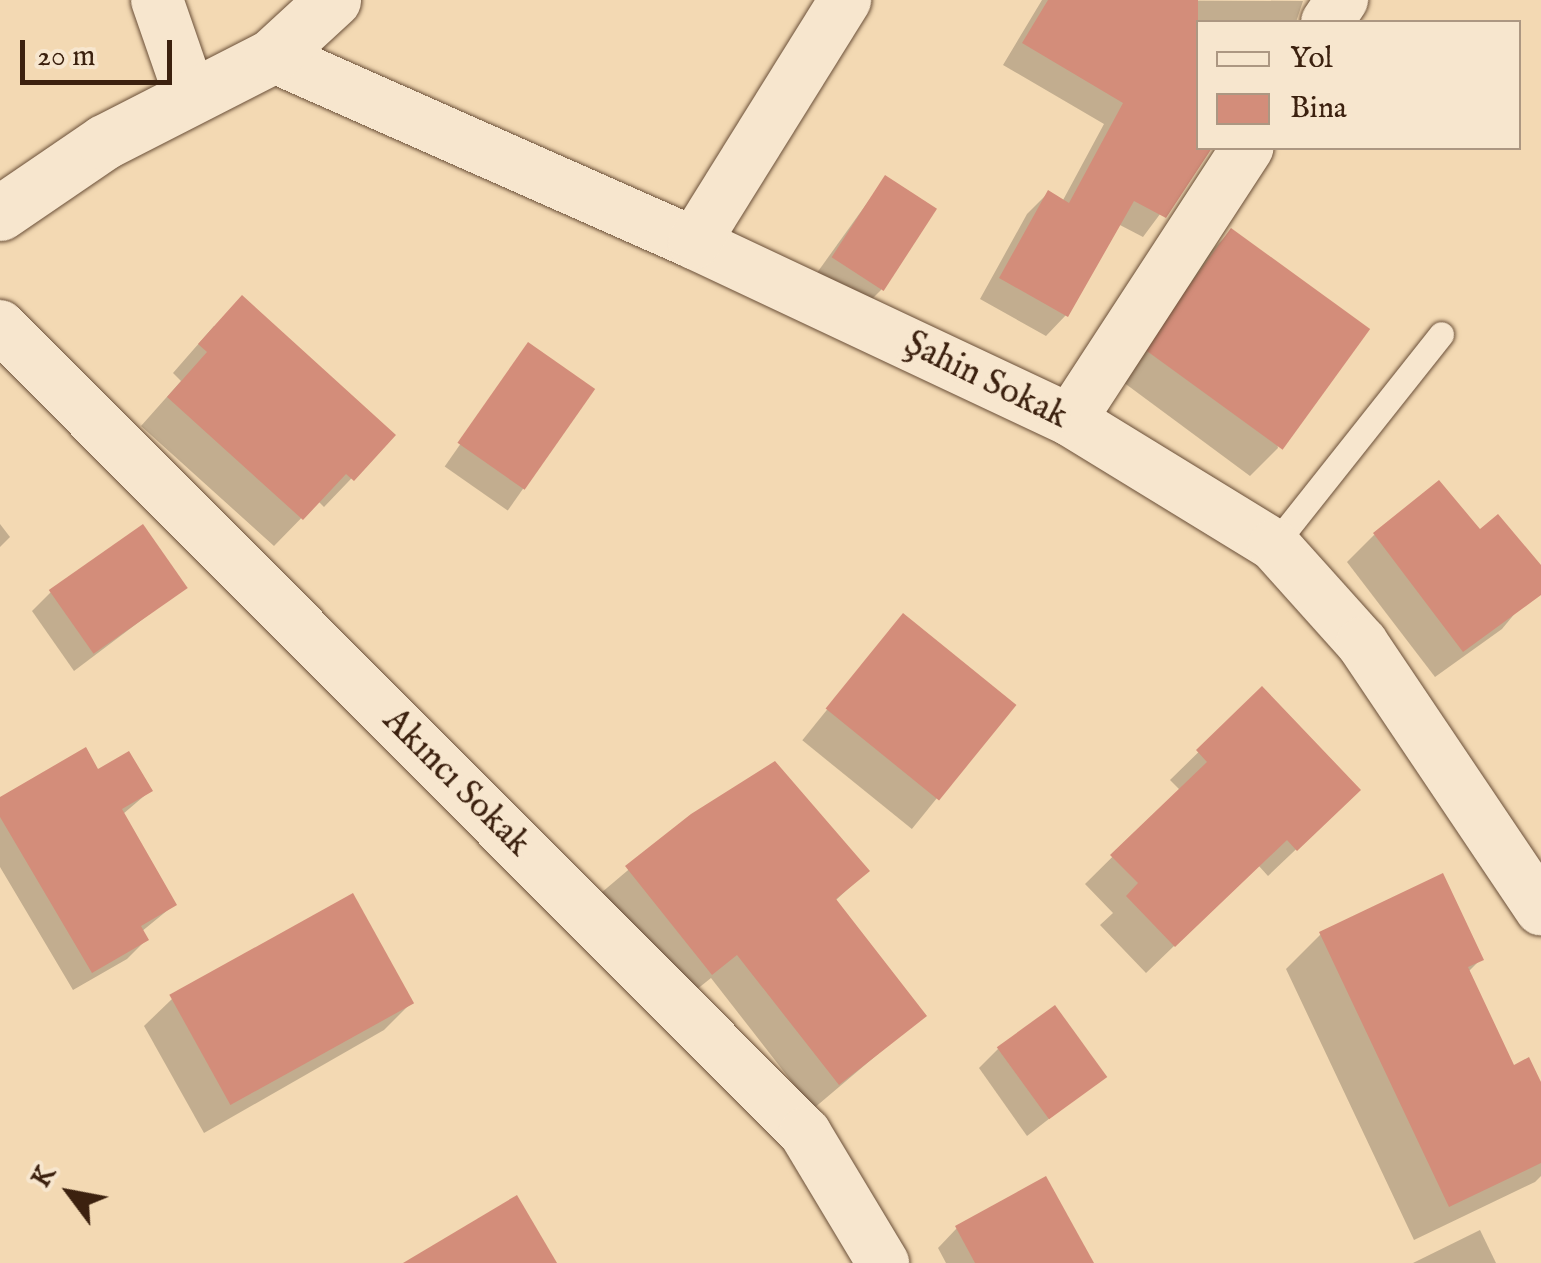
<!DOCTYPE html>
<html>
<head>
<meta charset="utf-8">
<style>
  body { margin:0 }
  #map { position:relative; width:1541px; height:1263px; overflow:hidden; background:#f3d9b3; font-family:"IM FELL English",serif }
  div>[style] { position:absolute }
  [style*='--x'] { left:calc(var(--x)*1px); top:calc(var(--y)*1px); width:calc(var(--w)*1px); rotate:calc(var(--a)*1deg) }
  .shadow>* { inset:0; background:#0003; transform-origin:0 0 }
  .building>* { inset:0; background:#d38d7a; transform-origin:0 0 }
  .roads { filter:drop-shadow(0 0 2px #6a4f38) drop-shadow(0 0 2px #6a4f38) }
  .service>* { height:25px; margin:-12.5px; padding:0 12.5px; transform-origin:12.5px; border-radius:12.5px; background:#f7e6ce }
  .minor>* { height:52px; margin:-26px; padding:0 26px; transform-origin:26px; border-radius:26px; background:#f7e6ce }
  .secondary>* { height:55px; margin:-27.5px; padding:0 27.5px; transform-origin:27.5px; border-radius:27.5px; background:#f7e6ce }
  span { translate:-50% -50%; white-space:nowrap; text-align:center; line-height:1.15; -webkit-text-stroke:9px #f7e6ce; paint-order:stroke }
  .street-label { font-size:35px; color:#3c210f }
  .legend { position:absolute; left:1196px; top:20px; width:325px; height:130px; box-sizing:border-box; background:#f7e6ce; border:2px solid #ac9782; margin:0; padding:12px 18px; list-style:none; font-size:30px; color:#3c210f }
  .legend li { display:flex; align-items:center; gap:20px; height:50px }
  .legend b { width:50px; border:2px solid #ac9782 }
  .north { position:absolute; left:20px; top:1143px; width:100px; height:100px; -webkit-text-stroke:8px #f7e6ce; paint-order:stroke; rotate:302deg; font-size:28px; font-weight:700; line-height:40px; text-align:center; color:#3c210f }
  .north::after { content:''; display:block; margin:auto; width:35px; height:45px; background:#3c210f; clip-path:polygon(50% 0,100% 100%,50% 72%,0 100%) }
  .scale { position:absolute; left:20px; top:40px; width:152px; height:45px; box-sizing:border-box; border:5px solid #3c210f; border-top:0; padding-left:12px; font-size:30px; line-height:35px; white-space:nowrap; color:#3c210f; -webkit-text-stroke:8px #f7e6ce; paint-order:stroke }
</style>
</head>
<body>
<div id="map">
  <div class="shadow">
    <i style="clip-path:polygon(1042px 0,1303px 1px,1296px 22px,1198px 22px,1198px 148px,1209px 148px,1143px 237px,1118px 224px,1066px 315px,1046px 336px,980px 299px,1027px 214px,1048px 193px,1062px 202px,1104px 124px,1003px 65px)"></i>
    <i style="clip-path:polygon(885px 178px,881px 290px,862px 309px,814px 277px)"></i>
    <i style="clip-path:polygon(1231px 231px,1278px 448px,1250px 476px,1123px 382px,1204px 258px)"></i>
    <i style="clip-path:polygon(214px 326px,393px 435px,324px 507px,318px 501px,274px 546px,141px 426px,181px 381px,173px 373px)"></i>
    <i style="left:529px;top:346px;width:77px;height:147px;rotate:35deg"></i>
    <i style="clip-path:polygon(0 524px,10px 537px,0 547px)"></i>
    <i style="clip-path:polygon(1374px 535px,1541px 568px,1541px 582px,1502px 629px,1435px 677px,1347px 562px)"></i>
    <i style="clip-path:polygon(184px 588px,74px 671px,32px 611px,51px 592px)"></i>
    <i style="left:903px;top:616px;width:141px;height:160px;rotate:39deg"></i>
    <i style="clip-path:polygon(1262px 690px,1330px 817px,1268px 876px,1258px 865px,1146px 973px,1100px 925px,1113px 913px,1085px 884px,1180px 790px,1170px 780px)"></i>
    <i style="clip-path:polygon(97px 772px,150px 791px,123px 814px,174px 905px,141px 932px,146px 940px,127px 959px,73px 990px,0 867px,0 799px)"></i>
    <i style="clip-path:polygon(692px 816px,867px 871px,835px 901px,924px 1015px,813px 1109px,711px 978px,686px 998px,601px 893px)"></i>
    <i style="clip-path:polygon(1321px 934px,1481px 959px,1468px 972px,1513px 1068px,1541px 1088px,1541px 1176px,1535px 1182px,1414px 1240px,1286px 969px)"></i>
    <i style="clip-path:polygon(172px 999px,411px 1003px,384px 1030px,204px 1133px,144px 1026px)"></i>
    <i style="clip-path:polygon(998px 1049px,1104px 1076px,1027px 1136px,979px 1068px)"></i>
    <i style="clip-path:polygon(957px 1228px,1092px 1263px,946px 1263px,938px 1248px)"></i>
    <i style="clip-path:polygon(1480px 1230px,1496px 1263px,1413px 1263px)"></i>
  </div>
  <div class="building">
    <i style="clip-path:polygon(1048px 0,1198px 0,1198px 148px,1212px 148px,1166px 218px,1134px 201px,1068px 317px,999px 278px,1048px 190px,1069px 203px,1123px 103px,1022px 43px)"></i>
    <i style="left:885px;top:175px;width:62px;height:98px;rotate:33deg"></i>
    <i style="left:1231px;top:228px;width:172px;height:149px;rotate:36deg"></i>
    <i style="clip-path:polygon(242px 295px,396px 435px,354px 481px,346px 474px,303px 520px,167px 397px,207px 352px,198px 344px)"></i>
    <i style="left:528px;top:342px;width:82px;height:123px;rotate:35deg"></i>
    <i style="clip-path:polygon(1439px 480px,1480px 529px,1498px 514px,1541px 565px,1541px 595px,1463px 652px,1373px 533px)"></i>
    <i style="left:143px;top:524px;width:78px;height:115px;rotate:55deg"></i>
    <i style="left:903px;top:613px;width:146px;height:123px;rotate:39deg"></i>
    <i style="clip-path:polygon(1262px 686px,1361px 790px,1297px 851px,1287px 840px,1175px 947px,1126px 896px,1138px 883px,1110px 855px,1207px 762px,1196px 750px)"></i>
    <i style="clip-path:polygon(86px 747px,98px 769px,129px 751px,153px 791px,122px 809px,177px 905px,141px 926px,149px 940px,92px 973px,0 817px,0 797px)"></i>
    <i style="clip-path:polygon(775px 761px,870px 871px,836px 899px,927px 1016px,839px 1085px,737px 955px,712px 975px,625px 866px,691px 814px)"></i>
    <i style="clip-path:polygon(1443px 873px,1484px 960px,1468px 967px,1514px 1065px,1529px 1057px,1541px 1082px,1541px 1163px,1449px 1207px,1319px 932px)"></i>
    <i style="left:353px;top:893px;width:126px;height:210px;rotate:61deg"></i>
    <i style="left:1055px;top:1005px;width:89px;height:72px;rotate:54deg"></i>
    <i style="clip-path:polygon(1046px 1176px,1094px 1263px,975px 1263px,955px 1226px)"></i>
    <i style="clip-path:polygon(517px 1195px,557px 1263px,403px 1263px)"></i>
  </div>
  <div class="roads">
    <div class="service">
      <i style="--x:1274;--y:545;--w:269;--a:-51.6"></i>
    </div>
    <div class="minor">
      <i style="--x:157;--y:0;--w:104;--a:70.9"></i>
      <i style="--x:1327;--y:22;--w:27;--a:-56"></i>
      <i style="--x:272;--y:56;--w:462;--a:23.9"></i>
      <i style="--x:694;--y:243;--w:416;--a:25.2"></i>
      <i style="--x:1070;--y:420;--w:239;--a:31.5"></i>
      <i style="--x:1274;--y:545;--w:132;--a:48.1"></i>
      <i style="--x:1362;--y:643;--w:321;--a:56.1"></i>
      <i style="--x:694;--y:243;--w:286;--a:-58.1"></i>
      <i style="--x:0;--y:326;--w:1140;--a:45.07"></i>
      <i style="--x:805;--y:1133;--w:152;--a:59"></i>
      <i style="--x:1070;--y:420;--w:325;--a:-56.9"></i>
    </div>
    <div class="secondary">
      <i style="--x:0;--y:213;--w:126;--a:-34.3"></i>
      <i style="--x:104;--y:142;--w:189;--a:-27.1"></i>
      <i style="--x:272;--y:56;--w:83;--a:-42.6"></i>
    </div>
  </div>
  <div class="street-label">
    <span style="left:986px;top:381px;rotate:26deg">Şahin Sokak</span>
    <span style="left:456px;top:783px;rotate:45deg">Akıncı Sokak</span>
  </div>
  <ul class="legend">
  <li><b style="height:12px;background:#f7e6ce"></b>Yol</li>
  <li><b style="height:28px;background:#d38d7a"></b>Bina</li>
  </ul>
  <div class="north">K</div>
  <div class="scale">20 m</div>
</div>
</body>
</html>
